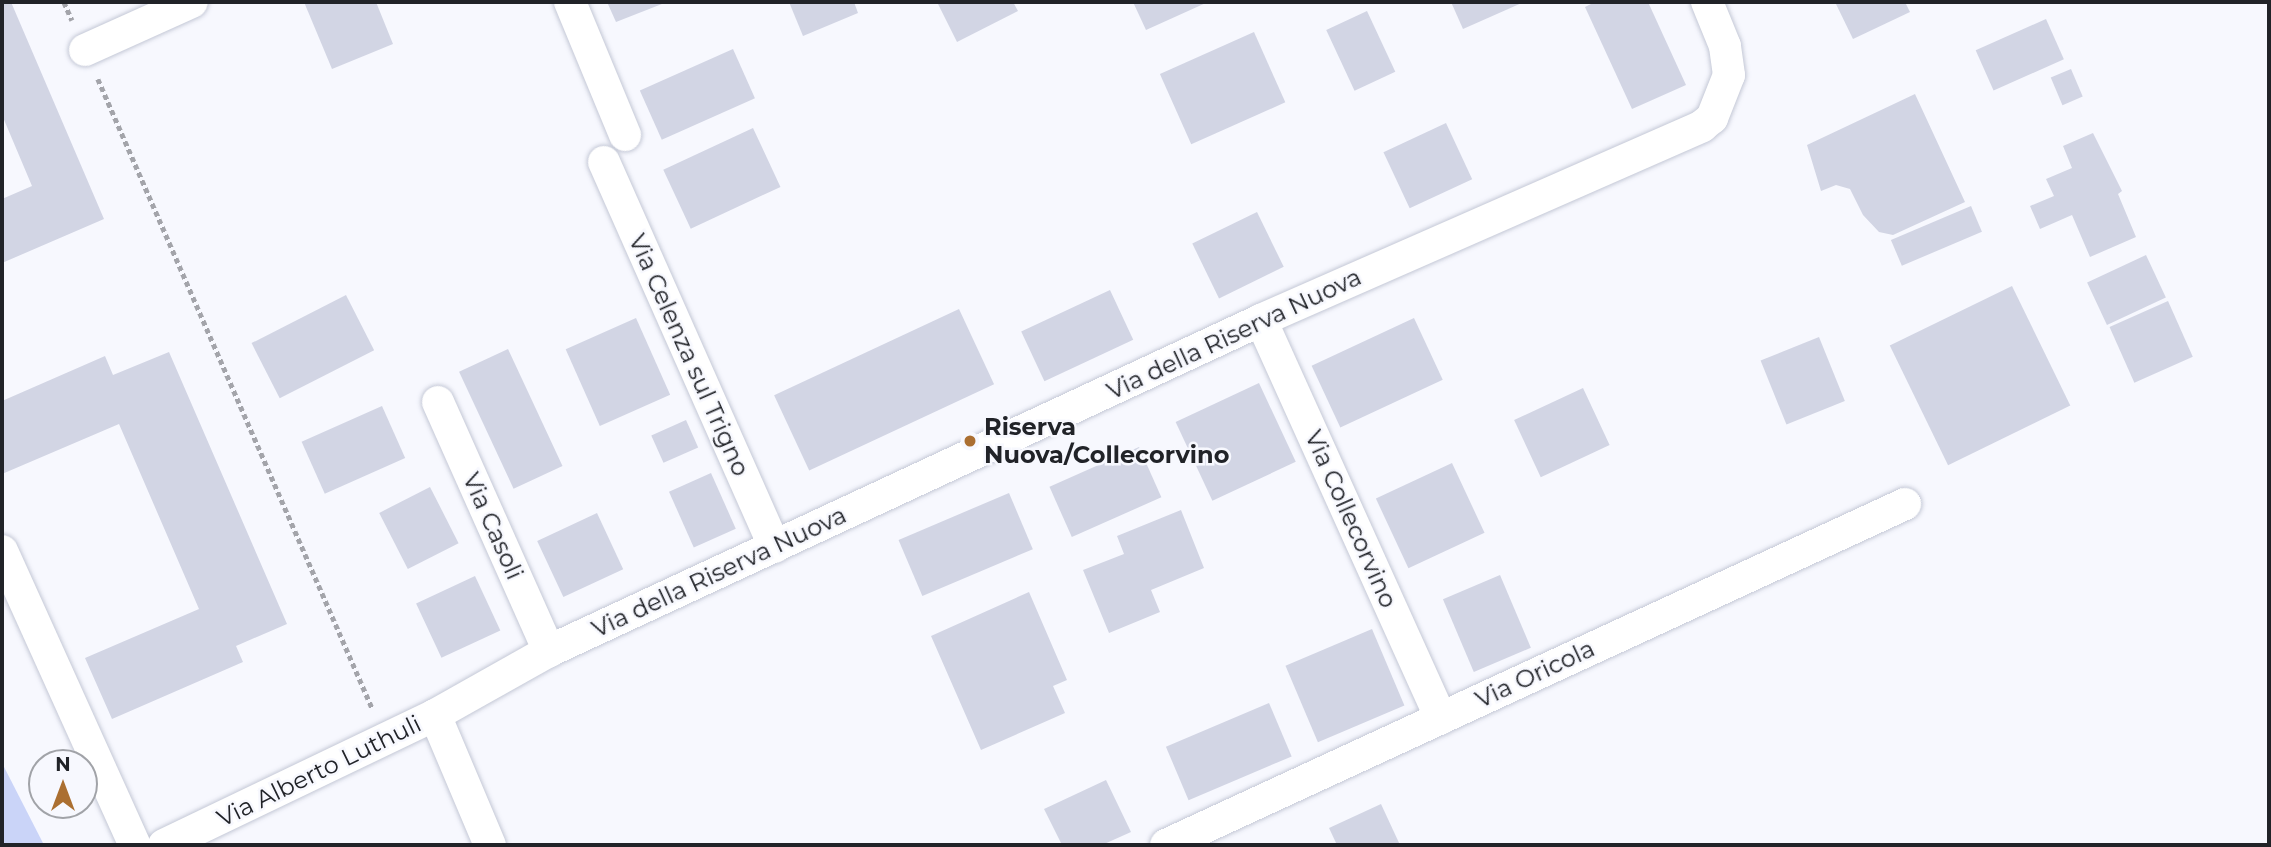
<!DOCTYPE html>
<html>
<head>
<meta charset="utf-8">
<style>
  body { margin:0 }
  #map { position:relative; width:2271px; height:847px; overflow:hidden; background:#f7f8fe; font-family:Montserrat,sans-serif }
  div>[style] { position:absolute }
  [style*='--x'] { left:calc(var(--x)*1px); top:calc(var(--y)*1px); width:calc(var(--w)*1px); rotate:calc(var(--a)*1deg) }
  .green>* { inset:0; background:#cad4f8 }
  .building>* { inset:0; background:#d2d5e4; transform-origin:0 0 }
  .path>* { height:4.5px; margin-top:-2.25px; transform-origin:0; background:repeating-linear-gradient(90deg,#a3a4aa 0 5px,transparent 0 8.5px) }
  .roads { filter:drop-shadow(0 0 2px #c4c8d6) drop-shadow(0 0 2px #c4c8d6) }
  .street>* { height:32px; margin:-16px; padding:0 16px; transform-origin:16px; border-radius:16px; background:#fff }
  .dots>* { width:19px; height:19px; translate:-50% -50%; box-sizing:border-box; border:4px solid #f7f8fe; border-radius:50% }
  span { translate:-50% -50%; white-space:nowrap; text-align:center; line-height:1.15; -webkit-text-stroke:5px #f7f8fe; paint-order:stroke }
  .street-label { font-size:24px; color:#212328 }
  .poi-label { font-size:24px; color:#212328; font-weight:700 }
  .left { translate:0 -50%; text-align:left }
  .frame { position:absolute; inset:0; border:4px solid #212328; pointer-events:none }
  .north { position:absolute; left:28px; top:749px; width:70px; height:70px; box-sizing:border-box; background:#f7f8fe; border:2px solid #a1a3a8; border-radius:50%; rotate:0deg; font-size:19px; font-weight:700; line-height:28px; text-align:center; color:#212328 }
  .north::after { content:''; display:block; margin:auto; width:24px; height:32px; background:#ab6f31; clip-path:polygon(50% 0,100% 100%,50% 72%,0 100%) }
</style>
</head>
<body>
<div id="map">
  <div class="green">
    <i style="clip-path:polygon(2px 763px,44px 845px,2px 845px)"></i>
  </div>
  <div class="building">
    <i style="clip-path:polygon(2px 2px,11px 2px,104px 219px,2px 263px,2px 199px,32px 186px,2px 115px)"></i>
    <i style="clip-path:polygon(304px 2px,376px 2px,393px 44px,332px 69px)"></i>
    <i style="clip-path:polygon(607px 2px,667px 2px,616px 22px)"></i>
    <i style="clip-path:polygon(789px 2px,854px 2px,858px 13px,803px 36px)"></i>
    <i style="clip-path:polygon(937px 2px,1013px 2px,1018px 11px,957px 42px)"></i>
    <i style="clip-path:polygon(1133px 2px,1208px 2px,1146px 30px)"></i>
    <i style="clip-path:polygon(1451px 2px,1524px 2px,1463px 29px)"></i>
    <i style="clip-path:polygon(1595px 2px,1648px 2px,1686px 85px,1632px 109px,1585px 7px)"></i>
    <i style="clip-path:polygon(1835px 2px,1905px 2px,1910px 12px,1853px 39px)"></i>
    <i style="left:1367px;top:11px;width:67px;height:45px;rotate:65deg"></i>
    <i style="left:2046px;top:19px;width:44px;height:77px;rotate:66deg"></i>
    <i style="left:1254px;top:32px;width:77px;height:103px;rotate:66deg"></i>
    <i style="left:733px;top:49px;width:54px;height:102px;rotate:66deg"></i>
    <i style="left:2071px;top:69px;width:30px;height:22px;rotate:67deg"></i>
    <i style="clip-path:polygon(1915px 94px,1965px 202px,1893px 235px,1879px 232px,1863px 215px,1850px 189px,1836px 185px,1821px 191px,1807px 145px)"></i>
    <i style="left:1446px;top:123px;width:62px;height:69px;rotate:65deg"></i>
    <i style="left:753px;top:128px;width:65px;height:99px;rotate:65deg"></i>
    <i style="clip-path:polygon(2093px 133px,2122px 191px,2118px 194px,2136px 237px,2090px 257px,2072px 215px,2040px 229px,2030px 206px,2054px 196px,2046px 179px,2072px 168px,2063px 146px)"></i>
    <i style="left:1971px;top:206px;width:28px;height:87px;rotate:67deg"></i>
    <i style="left:1257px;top:212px;width:61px;height:72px;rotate:64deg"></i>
    <i style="left:2146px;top:255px;width:47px;height:65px;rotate:65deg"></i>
    <i style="left:2012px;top:286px;width:133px;height:136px;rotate:64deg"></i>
    <i style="left:1110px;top:290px;width:55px;height:98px;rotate:65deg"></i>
    <i style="left:346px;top:295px;width:62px;height:106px;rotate:63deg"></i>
    <i style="left:2168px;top:301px;width:61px;height:64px;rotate:66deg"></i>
    <i style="left:959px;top:309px;width:83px;height:204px;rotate:65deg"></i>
    <i style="left:636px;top:318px;width:84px;height:77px;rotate:66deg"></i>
    <i style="left:1414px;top:318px;width:68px;height:113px;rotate:65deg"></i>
    <i style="left:1819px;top:337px;width:69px;height:63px;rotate:68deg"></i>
    <i style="left:508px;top:349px;width:129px;height:54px;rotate:65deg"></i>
    <i style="clip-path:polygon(169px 352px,287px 624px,236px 646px,243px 662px,112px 719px,85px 658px,199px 609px,119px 424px,2px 474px,2px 401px,105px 356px,113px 375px)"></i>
    <i style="left:1259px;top:383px;width:87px;height:92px;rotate:65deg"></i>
    <i style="left:1583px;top:388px;width:63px;height:76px;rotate:65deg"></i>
    <i style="left:382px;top:406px;width:57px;height:88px;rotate:66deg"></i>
    <i style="left:686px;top:420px;width:30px;height:38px;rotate:66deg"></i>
    <i style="left:1139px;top:447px;width:55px;height:98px;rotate:66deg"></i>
    <i style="left:1452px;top:463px;width:77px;height:84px;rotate:65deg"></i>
    <i style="left:711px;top:473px;width:61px;height:46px;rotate:66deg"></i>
    <i style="left:430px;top:487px;width:63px;height:57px;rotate:63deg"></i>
    <i style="left:1009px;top:493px;width:61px;height:120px;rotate:67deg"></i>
    <i style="clip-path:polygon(1181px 510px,1204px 568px,1151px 590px,1160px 612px,1109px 633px,1083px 570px,1124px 554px,1117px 536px)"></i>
    <i style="left:597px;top:513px;width:62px;height:66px;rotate:65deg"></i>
    <i style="left:1500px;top:575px;width:79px;height:62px;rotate:67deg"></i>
    <i style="left:475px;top:576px;width:60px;height:65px;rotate:65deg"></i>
    <i style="clip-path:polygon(1029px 592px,1067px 680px,1053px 686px,1065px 713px,981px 750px,931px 636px)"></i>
    <i style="left:1372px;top:629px;width:83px;height:94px;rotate:67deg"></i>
    <i style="left:1269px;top:703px;width:58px;height:112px;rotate:67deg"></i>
    <i style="clip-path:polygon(1106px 780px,1131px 832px,1102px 845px,1062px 845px,1044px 809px)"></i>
    <i style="clip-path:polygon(1381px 804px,1400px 845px,1337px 845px,1329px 828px)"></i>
  </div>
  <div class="path">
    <i style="--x:64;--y:2;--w:20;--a:66"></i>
    <i style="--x:98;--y:79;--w:688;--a:66.45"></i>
  </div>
  <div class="roads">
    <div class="street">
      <i style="--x:570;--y:2;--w:144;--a:67.5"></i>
      <i style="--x:85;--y:50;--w:117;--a:-24.2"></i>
      <i style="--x:604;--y:162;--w:421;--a:66.1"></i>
      <i style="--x:1261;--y:320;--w:437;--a:65.7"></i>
      <i style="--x:438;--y:402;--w:273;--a:66"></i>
      <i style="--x:2;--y:551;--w:323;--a:65.7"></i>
      <i style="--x:435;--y:715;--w:141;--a:67.1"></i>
      <i style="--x:164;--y:845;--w:301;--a:-25.6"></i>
      <i style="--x:435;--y:715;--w:131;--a:-29.3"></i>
      <i style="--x:549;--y:651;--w:785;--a:-24.93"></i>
      <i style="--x:1261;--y:320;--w:482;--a:-23.7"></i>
      <i style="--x:1702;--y:126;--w:13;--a:-39"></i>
      <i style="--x:1712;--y:118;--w:46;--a:-68.4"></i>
      <i style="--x:1729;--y:75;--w:29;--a:-98"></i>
      <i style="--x:1725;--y:46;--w:48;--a:-112.2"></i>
      <i style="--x:1166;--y:845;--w:814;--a:-24.77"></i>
    </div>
  </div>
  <div class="dots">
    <i style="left:970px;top:441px;background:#ab6f31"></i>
  </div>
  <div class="street-label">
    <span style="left:1234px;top:334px;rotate:-25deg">Via della Riserva Nuova</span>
    <span style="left:689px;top:355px;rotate:66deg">Via Celenza sul Trigno</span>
    <span style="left:1351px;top:519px;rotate:66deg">Via Collecorvino</span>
    <span style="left:493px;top:526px;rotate:66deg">Via Casoli</span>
    <span style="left:719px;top:572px;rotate:-25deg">Via della Riserva Nuova</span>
    <span style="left:1535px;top:674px;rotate:-25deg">Via Oricola</span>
    <span style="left:319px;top:771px;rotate:-26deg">Via Alberto Luthuli</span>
  </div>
  <div class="poi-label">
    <span class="left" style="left:984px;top:441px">Riserva<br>Nuova/Collecorvino</span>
  </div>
  <div class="frame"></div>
  <div class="north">N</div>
</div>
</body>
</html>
